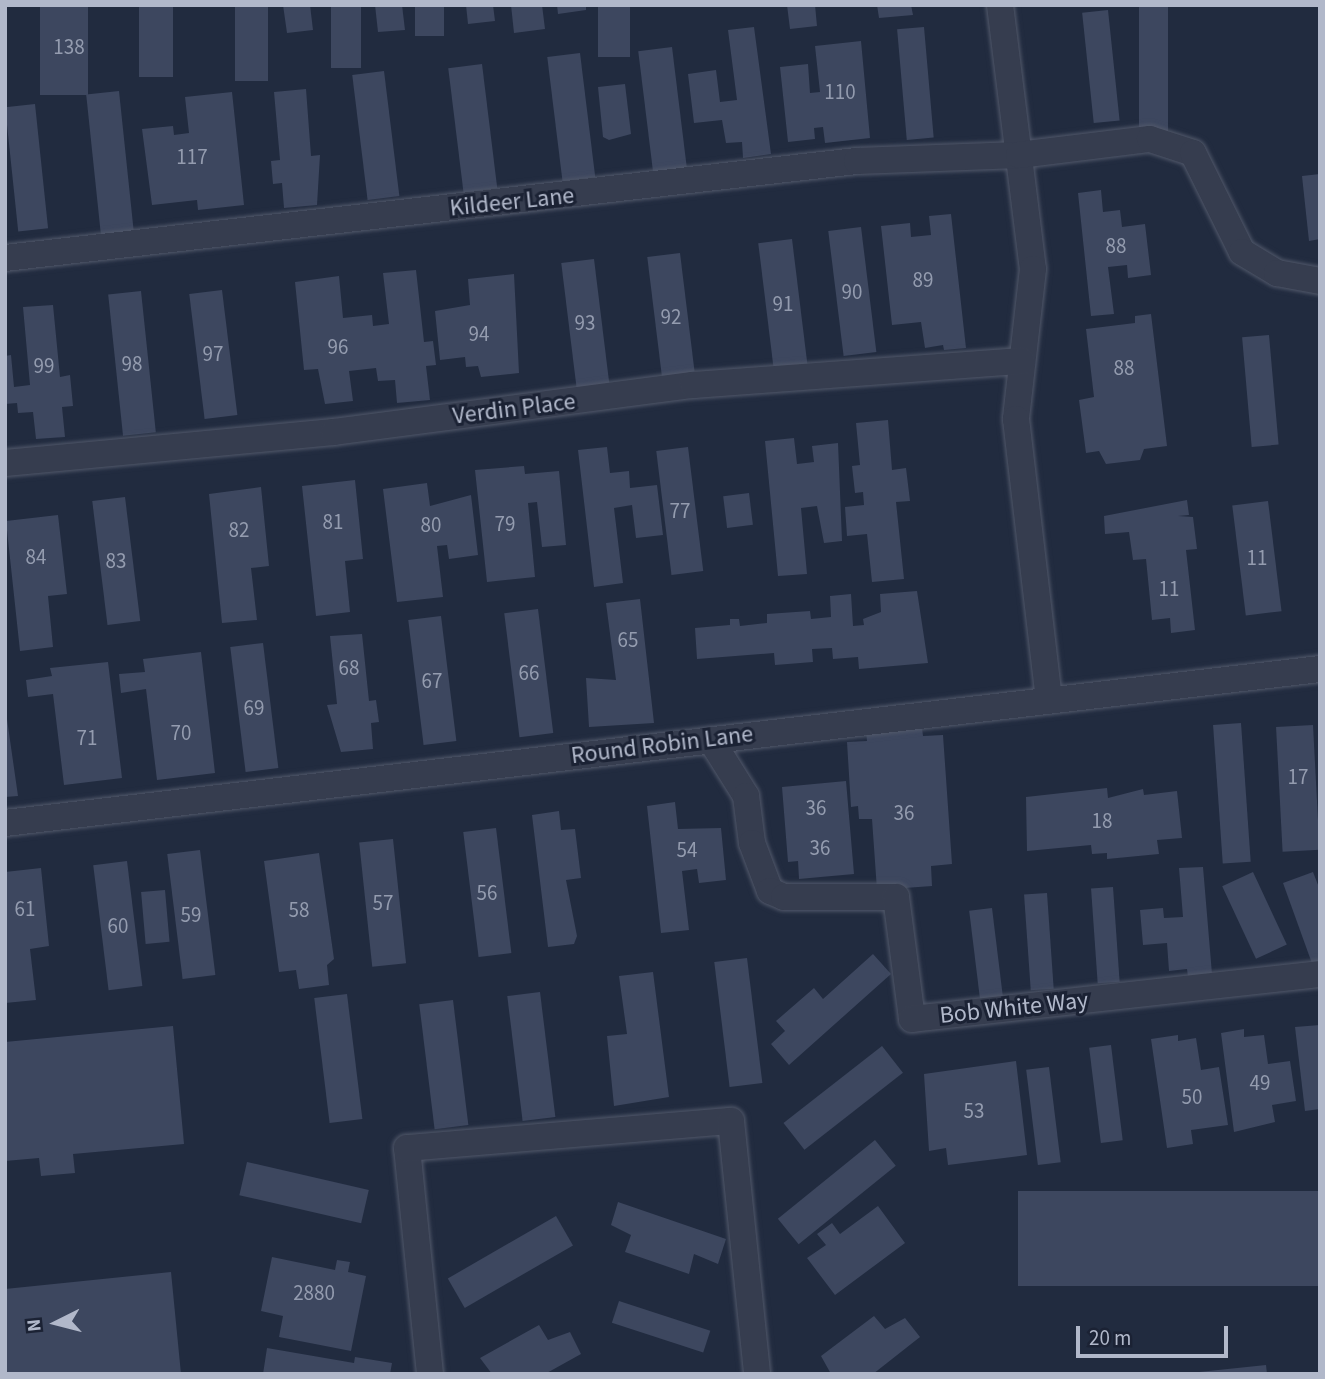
<!DOCTYPE html>
<html>
<head>
<meta charset="utf-8">
<style>
  body { margin:0 }
  #map { position:relative; width:1325px; height:1379px; overflow:hidden; background:#212b3f; font-family:"Source Sans 3",sans-serif }
  div>[style] { position:absolute }
  [style*='--x'] { left:calc(var(--x)*1px); top:calc(var(--y)*1px); width:calc(var(--w)*1px); rotate:calc(var(--a)*1deg) }
  .building>* { inset:0; background:#3d475f; transform-origin:0 0 }
  .roads { filter:drop-shadow(0 0 2px #51586a) drop-shadow(0 0 2px #51586a) }
  .service>* { height:26px; margin:-13px; padding:0 13px; transform-origin:13px; border-radius:13px; background:#363d4f }
  span { translate:-50% -50%; white-space:nowrap; text-align:center; line-height:1.15; -webkit-text-stroke:6px #1b2234; paint-order:stroke }
  .number-label { font-size:21px; color:#949caf }
  .number-label span { -webkit-text-stroke-width:0 }
  .street-label { font-size:24px; color:#b1b8ca }
  .frame { position:absolute; inset:0; border:7px solid #b1b8ca; pointer-events:none }
  .north { position:absolute; left:21px; top:1288px; width:70px; height:70px; -webkit-text-stroke:5px #1b2234; paint-order:stroke; rotate:264deg; font-size:19px; font-weight:700; line-height:28px; text-align:center; color:#b1b8ca }
  .north::after { content:''; display:block; margin:auto; width:24px; height:32px; background:#b1b8ca; clip-path:polygon(50% 0,100% 100%,50% 72%,0 100%) }
  .scale { position:absolute; left:1076px; top:1326px; width:152px; height:32px; box-sizing:border-box; border:4px solid #b1b8ca; border-top:0; padding-left:9px; font-size:21px; line-height:24px; white-space:nowrap; color:#b1b8ca; -webkit-text-stroke:5px #1b2234; paint-order:stroke }
</style>
</head>
<body>
<div id="map">
  <div class="building">
    <i style="left:40px;top:5px;width:48px;height:90px"></i>
    <i style="left:139px;top:5px;width:34px;height:72px"></i>
    <i style="left:235px;top:5px;width:33px;height:76px"></i>
    <i style="clip-path:polygon(283px 5px,310px 5px,313px 30px,287px 33px)"></i>
    <i style="left:331px;top:5px;width:30px;height:63px"></i>
    <i style="clip-path:polygon(375px 5px,402px 5px,405px 30px,378px 32px)"></i>
    <i style="left:415px;top:5px;width:29px;height:31px"></i>
    <i style="clip-path:polygon(466px 5px,493px 5px,495px 21px,468px 24px)"></i>
    <i style="clip-path:polygon(511px 5px,542px 5px,545px 29px,514px 33px)"></i>
    <i style="clip-path:polygon(557px 5px,586px 5px,586px 10px,558px 14px)"></i>
    <i style="left:598px;top:5px;width:32px;height:52px"></i>
    <i style="clip-path:polygon(787px 5px,815px 5px,817px 26px,790px 29px)"></i>
    <i style="clip-path:polygon(877px 5px,911px 5px,913px 15px,879px 18px)"></i>
    <i style="left:1139px;top:5px;width:29px;height:128px"></i>
    <i style="left:1108px;top:10px;width:111px;height:26px;rotate:84deg"></i>
    <i style="clip-path:polygon(754px 27px,771px 154px,743px 158px,742px 142px,726px 143px,722px 120px,694px 123px,688px 74px,716px 70px,720px 102px,737px 100px,728px 30px)"></i>
    <i style="left:924px;top:27px;width:111px;height:27px;rotate:85deg"></i>
    <i style="clip-path:polygon(861px 41px,870px 138px,825px 143px,823px 127px,814px 128px,815px 139px,788px 142px,780px 67px,808px 64px,810px 93px,820px 92px,815px 46px)"></i>
    <i style="left:672px;top:47px;width:126px;height:34px;rotate:83deg"></i>
    <i style="left:580px;top:53px;width:125px;height:33px;rotate:83deg"></i>
    <i style="left:482px;top:64px;width:125px;height:34px;rotate:83deg"></i>
    <i style="left:384px;top:71px;width:126px;height:32px;rotate:83deg"></i>
    <i style="clip-path:polygon(625px 84px,631px 134px,609px 140px,603px 137px,598px 87px)"></i>
    <i style="clip-path:polygon(306px 89px,311px 156px,320px 155px,317px 205px,284px 208px,282px 183px,273px 184px,271px 161px,280px 160px,274px 92px)"></i>
    <i style="left:119px;top:91px;width:143px;height:33px;rotate:84deg"></i>
    <i style="clip-path:polygon(232px 92px,244px 205px,198px 210px,197px 200px,152px 205px,142px 129px,173px 126px,174px 135px,189px 133px,185px 97px)"></i>
    <i style="left:35px;top:104px;width:125px;height:30px;rotate:84deg"></i>
    <i style="clip-path:polygon(1320px 174px,1320px 239px,1309px 241px,1302px 176px)"></i>
    <i style="clip-path:polygon(1101px 190px,1103px 212px,1120px 210px,1122px 227px,1145px 224px,1151px 275px,1128px 278px,1127px 265px,1108px 267px,1114px 314px,1091px 316px,1078px 193px)"></i>
    <i style="clip-path:polygon(951px 214px,966px 348px,944px 350px,943px 345px,925px 348px,921px 322px,892px 325px,881px 226px,910px 223px,911px 237px,931px 235px,929px 216px)"></i>
    <i style="left:861px;top:227px;width:126px;height:33px;rotate:83deg"></i>
    <i style="left:792px;top:239px;width:126px;height:34px;rotate:83deg"></i>
    <i style="left:680px;top:253px;width:125px;height:33px;rotate:83deg"></i>
    <i style="left:594px;top:259px;width:126px;height:33px;rotate:83deg"></i>
    <i style="clip-path:polygon(416px 270px,424px 342px,433px 341px,436px 365px,426px 366px,430px 400px,397px 403px,395px 380px,378px 381px,376px 368px,349px 371px,353px 401px,325px 404px,318px 369px,304px 370px,295px 282px,339px 276px,343px 318px,372px 315px,373px 326px,389px 324px,383px 273px)"></i>
    <i style="clip-path:polygon(514px 274px,519px 373px,481px 377px,478px 366px,466px 367px,465px 357px,440px 360px,435px 311px,470px 305px,468px 279px)"></i>
    <i style="left:222px;top:290px;width:126px;height:33px;rotate:83deg"></i>
    <i style="left:141px;top:291px;width:142px;height:33px;rotate:84deg"></i>
    <i style="clip-path:polygon(53px 305px,60px 377px,70px 375px,73px 406px,62px 407px,65px 437px,36px 439px,33px 412px,18px 413px,17px 403px,5px 404px,5px 356px,11px 355px,14px 387px,30px 385px,23px 307px)"></i>
    <i style="clip-path:polygon(1151px 314px,1167px 446px,1144px 449px,1140px 460px,1106px 464px,1099px 451px,1086px 453px,1079px 400px,1094px 397px,1086px 329px,1135px 323px,1135px 316px)"></i>
    <i style="left:1269px;top:335px;width:110px;height:27px;rotate:85deg"></i>
    <i style="clip-path:polygon(888px 420px,892px 470px,906px 468px,910px 501px,896px 502px,904px 579px,872px 582px,867px 534px,847px 536px,845px 507px,864px 505px,863px 492px,855px 493px,852px 466px,860px 465px,856px 423px)"></i>
    <i style="clip-path:polygon(794px 438px,797px 464px,814px 462px,812px 446px,838px 443px,842px 541px,824px 543px,817px 506px,801px 508px,807px 574px,778px 576px,765px 441px)"></i>
    <i style="clip-path:polygon(607px 447px,610px 473px,629px 471px,630px 488px,657px 485px,663px 535px,636px 538px,632px 505px,614px 508px,623px 583px,594px 587px,578px 450px)"></i>
    <i style="left:688px;top:447px;width:125px;height:32px;rotate:83deg"></i>
    <i style="clip-path:polygon(524px 466px,525px 474px,559px 471px,566px 545px,542px 547px,537px 502px,528px 503px,535px 577px,487px 582px,475px 470px)"></i>
    <i style="clip-path:polygon(355px 480px,363px 559px,345px 561px,350px 612px,316px 616px,302px 486px)"></i>
    <i style="clip-path:polygon(427px 483px,430px 506px,471px 495px,478px 555px,449px 559px,447px 545px,437px 546px,443px 597px,397px 602px,383px 489px)"></i>
    <i style="clip-path:polygon(261px 487px,269px 566px,251px 568px,257px 620px,222px 623px,209px 494px)"></i>
    <i style="left:749px;top:493px;width:32px;height:26px;rotate:83deg"></i>
    <i style="left:125px;top:497px;width:125px;height:33px;rotate:83deg"></i>
    <i style="clip-path:polygon(1187px 500px,1189px 515px,1178px 516px,1193px 517px,1197px 549px,1186px 550px,1195px 630px,1171px 633px,1170px 618px,1152px 620px,1146px 559px,1133px 560px,1129px 532px,1105px 534px,1104px 516px)"></i>
    <i style="left:1268px;top:501px;width:111px;height:36px;rotate:83deg"></i>
    <i style="clip-path:polygon(58px 515px,67px 594px,48px 596px,53px 647px,20px 651px,6px 521px)"></i>
    <i style="clip-path:polygon(917px 591px,928px 663px,859px 669px,858px 657px,833px 659px,832px 648px,812px 649px,813px 662px,775px 665px,774px 653px,697px 659px,695px 628px,730px 625px,730px 619px,739px 619px,740px 626px,767px 623px,767px 614px,810px 611px,811px 619px,831px 617px,830px 596px,851px 594px,853px 626px,864px 625px,863px 619px,881px 612px,880px 594px)"></i>
    <i style="clip-path:polygon(640px 599px,654px 723px,589px 727px,586px 678px,616px 680px,606px 603px)"></i>
    <i style="left:538px;top:609px;width:125px;height:34px;rotate:83deg"></i>
    <i style="left:441px;top:616px;width:126px;height:33px;rotate:83deg"></i>
    <i style="clip-path:polygon(362px 634px,369px 701px,376px 700px,379px 722px,371px 723px,373px 749px,341px 752px,327px 705px,337px 704px,330px 636px)"></i>
    <i style="left:263px;top:643px;width:126px;height:33px;rotate:83deg"></i>
    <i style="clip-path:polygon(201px 652px,215px 773px,157px 780px,146px 689px,121px 693px,119px 674px,145px 672px,143px 659px)"></i>
    <i style="clip-path:polygon(108px 662px,122px 778px,64px 785px,53px 694px,28px 697px,26px 680px,52px 676px,50px 668px)"></i>
    <i style="clip-path:polygon(5px 705px,18px 796px,5px 797px)"></i>
    <i style="left:1241px;top:723px;width:139px;height:28px;rotate:86deg"></i>
    <i style="left:1313px;top:725px;width:125px;height:37px;rotate:87deg"></i>
    <i style="clip-path:polygon(922px 728px,923px 736px,943px 735px,952px 864px,931px 866px,932px 886px,877px 890px,872px 819px,859px 819px,858px 806px,851px 807px,847px 742px,867px 741px,866px 732px)"></i>
    <i style="clip-path:polygon(846px 781px,854px 874px,799px 879px,798px 861px,788px 862px,782px 787px)"></i>
    <i style="clip-path:polygon(1107px 788px,1108px 798px,1143px 789px,1144px 795px,1177px 791px,1182px 838px,1157px 840px,1159px 854px,1107px 859px,1107px 853px,1092px 854px,1091px 845px,1027px 851px,1026px 797px)"></i>
    <i style="clip-path:polygon(675px 802px,678px 829px,721px 828px,726px 880px,699px 883px,697px 869px,682px 871px,689px 930px,661px 933px,647px 806px)"></i>
    <i style="clip-path:polygon(559px 811px,561px 830px,575px 829px,581px 878px,566px 880px,577px 936px,574px 944px,548px 947px,532px 815px)"></i>
    <i style="left:496px;top:828px;width:126px;height:33px;rotate:83deg"></i>
    <i style="left:393px;top:839px;width:125px;height:34px;rotate:84deg"></i>
    <i style="left:200px;top:850px;width:126px;height:33px;rotate:83deg"></i>
    <i style="clip-path:polygon(319px 853px,334px 959px,327px 965px,329px 985px,299px 989px,296px 970px,279px 972px,264px 861px)"></i>
    <i style="left:127px;top:861px;width:126px;height:34px;rotate:83deg"></i>
    <i style="clip-path:polygon(1203px 867px,1212px 974px,1188px 977px,1187px 969px,1169px 971px,1167px 943px,1143px 945px,1140px 910px,1163px 908px,1164px 918px,1183px 917px,1179px 868px)"></i>
    <i style="clip-path:polygon(41px 868px,49px 946px,30px 949px,36px 1000px,5px 1003px,5px 872px)"></i>
    <i style="left:1253px;top:872px;width:80px;height:34px;rotate:65deg"></i>
    <i style="clip-path:polygon(1313px 872px,1320px 890px,1320px 967px,1314px 969px,1283px 883px)"></i>
    <i style="left:1113px;top:887px;width:95px;height:22px;rotate:86deg"></i>
    <i style="left:165px;top:890px;width:52px;height:24px;rotate:85deg"></i>
    <i style="left:1047px;top:893px;width:96px;height:23px;rotate:86deg"></i>
    <i style="left:992px;top:908px;width:96px;height:23px;rotate:83deg"></i>
    <i style="clip-path:polygon(873px 954px,891px 974px,789px 1065px,771px 1044px,785px 1031px,776px 1021px,814px 988px,823px 999px)"></i>
    <i style="left:747px;top:958px;width:126px;height:33px;rotate:83deg"></i>
    <i style="clip-path:polygon(653px 972px,669px 1097px,614px 1106px,607px 1036px,627px 1034px,619px 976px)"></i>
    <i style="left:540px;top:992px;width:126px;height:33px;rotate:83deg"></i>
    <i style="left:347px;top:994px;width:126px;height:33px;rotate:83deg"></i>
    <i style="left:453px;top:1000px;width:126px;height:34px;rotate:83deg"></i>
    <i style="clip-path:polygon(1320px 1025px,1320px 1109px,1305px 1111px,1295px 1027px)"></i>
    <i style="clip-path:polygon(173px 1026px,184px 1144px,73px 1154px,75px 1173px,41px 1176px,39px 1158px,5px 1161px,5px 1042px)"></i>
    <i style="clip-path:polygon(1244px 1029px,1244px 1037px,1264px 1035px,1268px 1064px,1290px 1061px,1296px 1101px,1272px 1105px,1275px 1122px,1234px 1132px,1221px 1033px)"></i>
    <i style="clip-path:polygon(1178px 1035px,1178px 1041px,1196px 1038px,1201px 1070px,1219px 1067px,1228px 1125px,1191px 1130px,1193px 1144px,1167px 1148px,1151px 1039px)"></i>
    <i style="left:1111px;top:1045px;width:96px;height:22px;rotate:83deg"></i>
    <i style="left:882px;top:1046px;width:34px;height:125px;rotate:52deg"></i>
    <i style="clip-path:polygon(1016px 1061px,1027px 1155px,948px 1165px,946px 1148px,929px 1151px,924px 1074px)"></i>
    <i style="left:1049px;top:1067px;width:96px;height:23px;rotate:83deg"></i>
    <i style="left:875px;top:1140px;width:33px;height:125px;rotate:51deg"></i>
    <i style="left:247px;top:1162px;width:125px;height:34px;rotate:13deg"></i>
    <i style="left:1320px;top:1191px;width:95px;height:302px;rotate:90deg"></i>
    <i style="clip-path:polygon(618px 1202px,726px 1239px,718px 1264px,694px 1254px,689px 1274px,625px 1252px,631px 1235px,611px 1225px)"></i>
    <i style="clip-path:polygon(878px 1206px,905px 1243px,835px 1295px,807px 1258px,826px 1245px,817px 1234px,832px 1223px,840px 1234px)"></i>
    <i style="left:556px;top:1216px;width:34px;height:125px;rotate:60deg"></i>
    <i style="clip-path:polygon(272px 1257px,335px 1270px,337px 1260px,350px 1262px,348px 1272px,366px 1276px,351px 1351px,279px 1337px,283px 1316px,261px 1311px)"></i>
    <i style="clip-path:polygon(171px 1272px,181px 1374px,5px 1374px,5px 1289px)"></i>
    <i style="left:619px;top:1301px;width:96px;height:23px;rotate:18deg"></i>
    <i style="clip-path:polygon(874px 1316px,885px 1329px,905px 1318px,920px 1337px,873px 1374px,831px 1374px,821px 1356px)"></i>
    <i style="clip-path:polygon(539px 1325px,548px 1340px,570px 1332px,581px 1354px,545px 1374px,492px 1374px,480px 1358px)"></i>
    <i style="clip-path:polygon(267px 1348px,354px 1363px,355px 1357px,392px 1363px,390px 1374px,263px 1374px)"></i>
    <i style="clip-path:polygon(1266px 1365px,1267px 1374px,1199px 1374px,1199px 1372px)"></i>
  </div>
  <div class="roads">
    <div class="service">
      <i style="--x:1000;--y:5;--w:266;--a:82.9"></i>
      <i style="--x:1033;--y:269;--w:151;--a:96.5"></i>
      <i style="--x:1016;--y:419;--w:283;--a:83.3"></i>
      <i style="--x:5;--y:258;--w:858;--a:-6.5"></i>
      <i style="--x:857;--y:161;--w:162;--a:-2.1"></i>
      <i style="--x:1019;--y:155;--w:132;--a:-7"></i>
      <i style="--x:1150;--y:139;--w:45;--a:18"></i>
      <i style="--x:1193;--y:153;--w:110;--a:63.7"></i>
      <i style="--x:1242;--y:252;--w:41;--a:31"></i>
      <i style="--x:1277;--y:273;--w:44;--a:10.5"></i>
      <i style="--x:5;--y:463;--w:330;--a:-5.4"></i>
      <i style="--x:334;--y:432;--w:362;--a:-7.5"></i>
      <i style="--x:693;--y:385;--w:330;--a:-4.2"></i>
      <i style="--x:711;--y:740;--w:66;--a:58"></i>
      <i style="--x:746;--y:796;--w:47;--a:82.7"></i>
      <i style="--x:752;--y:843;--w:51;--a:69.4"></i>
      <i style="--x:770;--y:891;--w:15;--a:23"></i>
      <i style="--x:784;--y:897;--w:112;--a:0"></i>
      <i style="--x:896;--y:897;--w:123;--a:82.5"></i>
      <i style="--x:912;--y:1019;--w:410;--a:-6.3"></i>
      <i style="--x:5;--y:823;--w:1324;--a:-6.68"></i>
      <i style="--x:430;--y:1374;--w:227;--a:-95.8"></i>
      <i style="--x:407;--y:1148;--w:325;--a:-4.8"></i>
      <i style="--x:731;--y:1121;--w:254;--a:84.1"></i>
    </div>
  </div>
  <div class="number-label">
    <span style="left:69px;top:47px">138</span>
    <span style="left:840px;top:92px">110</span>
    <span style="left:192px;top:157px">117</span>
    <span style="left:1116px;top:246px">88</span>
    <span style="left:923px;top:280px">89</span>
    <span style="left:852px;top:292px">90</span>
    <span style="left:783px;top:304px">91</span>
    <span style="left:671px;top:317px">92</span>
    <span style="left:585px;top:323px">93</span>
    <span style="left:479px;top:334px">94</span>
    <span style="left:338px;top:347px">96</span>
    <span style="left:213px;top:354px">97</span>
    <span style="left:132px;top:364px">98</span>
    <span style="left:44px;top:366px">99</span>
    <span style="left:1124px;top:368px">88</span>
    <span style="left:680px;top:511px">77</span>
    <span style="left:333px;top:522px">81</span>
    <span style="left:505px;top:524px">79</span>
    <span style="left:431px;top:525px">80</span>
    <span style="left:239px;top:530px">82</span>
    <span style="left:36px;top:557px">84</span>
    <span style="left:1257px;top:558px">11</span>
    <span style="left:116px;top:561px">83</span>
    <span style="left:1169px;top:589px">11</span>
    <span style="left:628px;top:640px">65</span>
    <span style="left:349px;top:668px">68</span>
    <span style="left:529px;top:673px">66</span>
    <span style="left:432px;top:681px">67</span>
    <span style="left:254px;top:708px">69</span>
    <span style="left:181px;top:733px">70</span>
    <span style="left:87px;top:738px">71</span>
    <span style="left:1298px;top:777px">17</span>
    <span style="left:816px;top:808px">36</span>
    <span style="left:904px;top:813px">36</span>
    <span style="left:1102px;top:821px">18</span>
    <span style="left:820px;top:848px">36</span>
    <span style="left:687px;top:850px">54</span>
    <span style="left:487px;top:893px">56</span>
    <span style="left:383px;top:903px">57</span>
    <span style="left:25px;top:909px">61</span>
    <span style="left:299px;top:910px">58</span>
    <span style="left:191px;top:915px">59</span>
    <span style="left:118px;top:926px">60</span>
    <span style="left:1260px;top:1083px">49</span>
    <span style="left:1192px;top:1097px">50</span>
    <span style="left:974px;top:1111px">53</span>
    <span style="left:314px;top:1293px">2880</span>
  </div>
  <div class="street-label">
    <span style="left:512px;top:202px;rotate:-6deg">Kildeer Lane</span>
    <span style="left:514px;top:409px;rotate:-7deg">Verdin Place</span>
    <span style="left:662px;top:745px;rotate:-7deg">Round Robin Lane</span>
    <span style="left:1014px;top:1008px;rotate:-6deg">Bob White Way</span>
  </div>
  <div class="frame"></div>
  <div class="north">N</div>
  <div class="scale">20 m</div>
</div>
</body>
</html>
